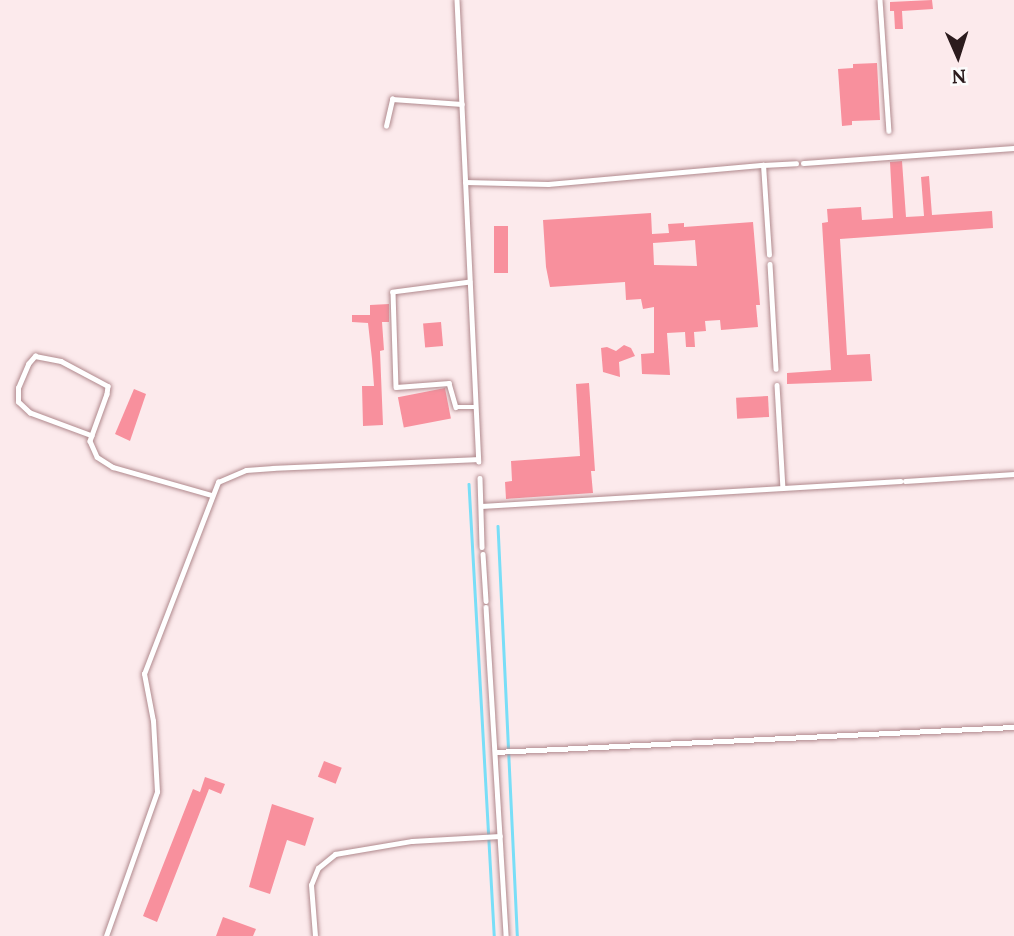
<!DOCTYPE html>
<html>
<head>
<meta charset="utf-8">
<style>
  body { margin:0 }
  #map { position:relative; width:1014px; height:936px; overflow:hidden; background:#fceaec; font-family:Lora,serif }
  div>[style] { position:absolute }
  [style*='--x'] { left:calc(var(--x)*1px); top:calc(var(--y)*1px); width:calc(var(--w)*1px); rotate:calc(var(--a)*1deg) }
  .stream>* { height:2.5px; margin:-1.25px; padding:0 1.25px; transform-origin:1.25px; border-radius:1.25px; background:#79def7 }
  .building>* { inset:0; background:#f8909d; transform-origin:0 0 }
  .roads { filter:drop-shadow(0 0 2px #b0898d) drop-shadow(0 0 2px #b0898d) }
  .service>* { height:4.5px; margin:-2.25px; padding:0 2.25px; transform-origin:2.25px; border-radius:2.25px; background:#fff }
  span { translate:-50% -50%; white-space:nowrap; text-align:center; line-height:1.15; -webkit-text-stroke:7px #fcfcfc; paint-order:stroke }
  .north { position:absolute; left:923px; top:21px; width:70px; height:70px; -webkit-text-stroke:5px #fcfcfc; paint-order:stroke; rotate:177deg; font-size:19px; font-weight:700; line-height:28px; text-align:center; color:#2b1b1d }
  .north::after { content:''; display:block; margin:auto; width:24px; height:32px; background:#2b1b1d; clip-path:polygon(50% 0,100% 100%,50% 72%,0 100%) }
</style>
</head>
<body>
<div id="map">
  <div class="stream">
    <i style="--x:469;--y:484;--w:453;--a:86.8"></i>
    <i style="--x:498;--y:526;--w:410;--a:87.3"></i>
  </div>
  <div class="building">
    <i style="clip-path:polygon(932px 0,933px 9px,902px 11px,903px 29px,895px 29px,894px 11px,890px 11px,890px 2px)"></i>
    <i style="clip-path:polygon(877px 63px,880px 120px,852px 121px,852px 125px,842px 126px,838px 69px,853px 68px,853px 64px)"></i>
    <i style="clip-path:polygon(902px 161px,906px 217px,924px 216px,921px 177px,929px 176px,932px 215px,992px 211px,993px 228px,840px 239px,847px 355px,870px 354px,872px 381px,787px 384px,787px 373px,831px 370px,822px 223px,828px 222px,827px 209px,861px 207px,862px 220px,893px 218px,890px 162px)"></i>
    <i style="clip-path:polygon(evenodd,651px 213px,652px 234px,669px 233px,668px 224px,684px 223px,684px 227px,753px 222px,760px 305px,756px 305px,758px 327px,721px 330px,720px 320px,705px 321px,706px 331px,694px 332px,695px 347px,686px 347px,685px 332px,667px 333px,670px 375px,642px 374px,641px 354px,654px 353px,654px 307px,643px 309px,641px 299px,626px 300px,625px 282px,550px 287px,546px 267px,543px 220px,651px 213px,695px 240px,697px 266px,654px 265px,653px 243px,695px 240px)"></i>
    <i style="left:494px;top:226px;width:14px;height:47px"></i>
    <i style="clip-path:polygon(389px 304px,389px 322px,382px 322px,384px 350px,380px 351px,383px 425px,363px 426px,362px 386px,374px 386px,372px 359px,368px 323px,352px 322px,352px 315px,370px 315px,370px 305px)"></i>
    <i style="left:441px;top:322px;width:24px;height:18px;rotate:85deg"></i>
    <i style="clip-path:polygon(624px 345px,631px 348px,635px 356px,619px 362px,620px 377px,603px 372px,601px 348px,607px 347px,616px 351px)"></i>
    <i style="clip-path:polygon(589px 383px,595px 471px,591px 471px,593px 493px,506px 499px,505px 482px,512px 481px,511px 461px,580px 456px,576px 384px)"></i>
    <i style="left:445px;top:388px;width:31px;height:48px;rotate:79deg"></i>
    <i style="clip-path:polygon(134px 389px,146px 394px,130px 441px,115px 434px)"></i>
    <i style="left:768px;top:396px;width:21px;height:32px;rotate:87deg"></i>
    <i style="left:324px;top:761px;width:19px;height:17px;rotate:21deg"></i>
    <i style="clip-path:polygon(205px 777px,225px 784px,221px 794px,209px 789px,157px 922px,143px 916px,193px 789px,200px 792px)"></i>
    <i style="clip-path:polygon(272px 804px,314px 818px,305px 846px,287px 840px,270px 894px,249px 887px)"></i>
    <i style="clip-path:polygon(223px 917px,256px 929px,253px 936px,216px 936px)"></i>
  </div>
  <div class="roads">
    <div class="service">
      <i style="--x:457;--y:0;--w:462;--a:87.3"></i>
      <i style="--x:880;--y:0;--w:131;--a:86.1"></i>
      <i style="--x:386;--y:126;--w:28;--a:-77"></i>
      <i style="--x:392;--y:99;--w:70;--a:4.1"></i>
      <i style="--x:803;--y:163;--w:212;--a:-4.1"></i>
      <i style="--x:465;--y:182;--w:83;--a:1.4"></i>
      <i style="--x:548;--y:184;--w:216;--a:-5.1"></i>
      <i style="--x:769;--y:255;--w:90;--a:-93.8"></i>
      <i style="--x:763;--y:165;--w:33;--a:-3"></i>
      <i style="--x:770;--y:264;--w:105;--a:86.7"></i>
      <i style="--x:470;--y:282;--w:78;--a:172.6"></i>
      <i style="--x:393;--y:292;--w:95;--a:88.2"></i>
      <i style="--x:396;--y:387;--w:53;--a:-4.3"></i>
      <i style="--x:449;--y:383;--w:25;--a:74"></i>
      <i style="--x:456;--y:407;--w:20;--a:0"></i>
      <i style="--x:777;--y:385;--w:103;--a:86.7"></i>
      <i style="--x:92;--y:436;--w:66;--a:-159.6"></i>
      <i style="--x:30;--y:413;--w:16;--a:-137"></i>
      <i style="--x:18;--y:402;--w:14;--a:-90"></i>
      <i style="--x:18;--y:388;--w:26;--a:-67"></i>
      <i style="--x:28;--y:364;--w:11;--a:-49"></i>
      <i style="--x:35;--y:356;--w:26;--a:11"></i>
      <i style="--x:61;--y:361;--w:53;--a:28"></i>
      <i style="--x:108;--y:386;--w:8;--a:97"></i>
      <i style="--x:107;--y:394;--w:50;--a:109.9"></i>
      <i style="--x:90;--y:441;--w:17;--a:66"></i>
      <i style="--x:97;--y:457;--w:19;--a:32"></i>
      <i style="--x:113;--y:467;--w:103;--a:15.8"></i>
      <i style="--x:480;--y:478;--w:69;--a:88.3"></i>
      <i style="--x:905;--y:481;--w:109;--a:-3.7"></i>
      <i style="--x:481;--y:506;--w:420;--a:-3.4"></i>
      <i style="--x:483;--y:554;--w:47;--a:86.3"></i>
      <i style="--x:486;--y:607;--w:330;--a:86.5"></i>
      <i style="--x:495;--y:752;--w:520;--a:-2.76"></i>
      <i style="--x:106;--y:936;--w:153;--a:-70.5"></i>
      <i style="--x:157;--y:792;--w:71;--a:-93.2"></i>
      <i style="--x:153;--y:721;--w:48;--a:-100.8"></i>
      <i style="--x:144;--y:674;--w:206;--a:-68.9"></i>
      <i style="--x:218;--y:482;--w:30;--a:-23"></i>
      <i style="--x:246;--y:470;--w:27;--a:-4"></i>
      <i style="--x:273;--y:468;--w:205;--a:-2.5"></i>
      <i style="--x:315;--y:936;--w:51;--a:-94.5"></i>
      <i style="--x:311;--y:885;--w:18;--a:-68"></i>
      <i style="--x:318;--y:868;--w:22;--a:-39"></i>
      <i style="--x:335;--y:854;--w:78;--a:-9.6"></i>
      <i style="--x:412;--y:841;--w:88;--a:-3.3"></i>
    </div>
  </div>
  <div class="north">N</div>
</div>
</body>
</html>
